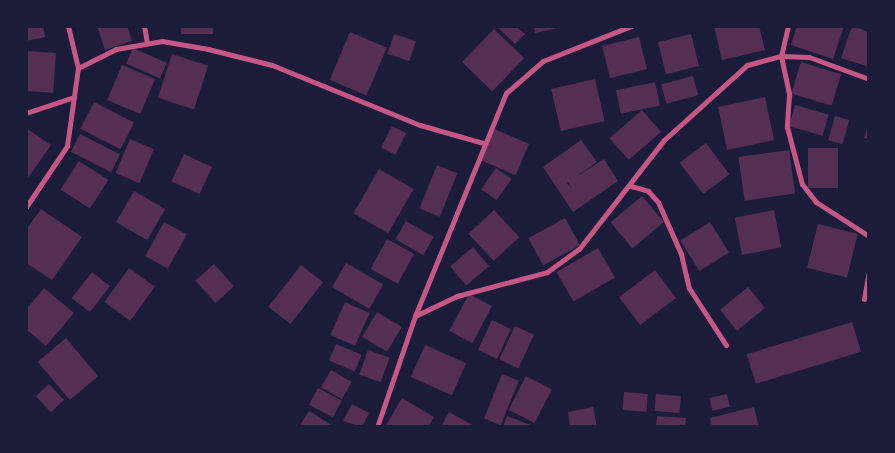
<!DOCTYPE html>
<html>
<head>
<meta charset="utf-8">
<style>
  body { margin:0 }
  #map { position:relative; width:895px; height:453px; overflow:hidden; background:#1b1b3a; font-family:"Sofia Sans Condensed",sans-serif }
  div>[style] { position:absolute }
  [style*='--x'] { left:calc(var(--x)*1px); top:calc(var(--y)*1px); width:calc(var(--w)*1px); rotate:calc(var(--a)*1deg) }
  .building>* { inset:0; background:#542f53; transform-origin:0 0 }
  .minor>* { height:5px; margin:-2.5px; padding:0 2.5px; transform-origin:2.5px; border-radius:2.5px; background:#c65784 }
  span { translate:-50% -50%; white-space:nowrap; text-align:center; line-height:1.15; -webkit-text-stroke:5px #1b1b3a; paint-order:stroke }
  .frame { position:absolute; inset:0; border:28px solid #1b1b3a; pointer-events:none }
</style>
</head>
<body>
<div id="map">
  <div class="building">
    <i style="clip-path:polygon(26px 26px,43px 26px,45px 37px,26px 41px)"></i>
    <i style="clip-path:polygon(97px 26px,127px 26px,132px 41px,105px 50px)"></i>
    <i style="left:181px;top:26px;width:32px;height:8px"></i>
    <i style="clip-path:polygon(496px 26px,516px 26px,525px 34px,515px 44px)"></i>
    <i style="clip-path:polygon(534px 26px,562px 26px,562px 27px,535px 33px)"></i>
    <i style="clip-path:polygon(714px 26px,759px 26px,765px 50px,722px 60px)"></i>
    <i style="clip-path:polygon(797px 26px,844px 26px,833px 59px,791px 45px)"></i>
    <i style="clip-path:polygon(852px 26px,869px 32px,869px 67px,841px 58px)"></i>
    <i style="left:494px;top:29px;width:42px;height:46px;rotate:44deg"></i>
    <i style="left:350px;top:32px;width:40px;height:52px;rotate:23deg"></i>
    <i style="left:394px;top:34px;width:23px;height:21px;rotate:18deg"></i>
    <i style="left:691px;top:34px;width:33px;height:34px;rotate:76deg"></i>
    <i style="left:639px;top:37px;width:33px;height:38px;rotate:76deg"></i>
    <i style="left:133px;top:48px;width:37px;height:17px;rotate:24deg"></i>
    <i style="left:28px;top:51px;width:28px;height:40px;rotate:4deg"></i>
    <i style="left:172px;top:54px;width:38px;height:46px;rotate:18deg"></i>
    <i style="left:801px;top:62px;width:42px;height:33px;rotate:17deg"></i>
    <i style="left:122px;top:65px;width:36px;height:38px;rotate:23deg"></i>
    <i style="left:693px;top:76px;width:20px;height:33px;rotate:75deg"></i>
    <i style="left:595px;top:79px;width:43px;height:45px;rotate:77deg"></i>
    <i style="left:655px;top:82px;width:24px;height:40px;rotate:78deg"></i>
    <i style="left:765px;top:97px;width:44px;height:48px;rotate:78deg"></i>
    <i style="left:94px;top:102px;width:45px;height:30px;rotate:27deg"></i>
    <i style="left:795px;top:105px;width:35px;height:22px;rotate:16deg"></i>
    <i style="left:642px;top:110px;width:29px;height:43px;rotate:49deg"></i>
    <i style="left:835px;top:116px;width:15px;height:25px;rotate:16deg"></i>
    <i style="left:392px;top:126px;width:16px;height:24px;rotate:27deg"></i>
    <i style="clip-path:polygon(868px 126px,869px 126px,869px 139px,864px 138px)"></i>
    <i style="clip-path:polygon(26px 128px,51px 145px,28px 178px,26px 177px)"></i>
    <i style="left:494px;top:129px;width:38px;height:34px;rotate:23deg"></i>
    <i style="left:80px;top:134px;width:45px;height:20px;rotate:27deg"></i>
    <i style="left:130px;top:139px;width:26px;height:37px;rotate:23deg"></i>
    <i style="clip-path:polygon(581px 140px,597px 162px,567px 183px,572px 189px,568px 182px,604px 159px,618px 181px,573px 212px,543px 167px)"></i>
    <i style="left:706px;top:143px;width:39px;height:33px;rotate:53deg"></i>
    <i style="left:808px;top:148px;width:30px;height:40px"></i>
    <i style="left:789px;top:150px;width:44px;height:51px;rotate:82deg"></i>
    <i style="left:184px;top:154px;width:31px;height:30px;rotate:25deg"></i>
    <i style="left:79px;top:161px;width:35px;height:34px;rotate:33deg"></i>
    <i style="left:437px;top:165px;width:22px;height:47px;rotate:22deg"></i>
    <i style="left:496px;top:168px;width:19px;height:26px;rotate:35deg"></i>
    <i style="left:379px;top:169px;width:40px;height:51px;rotate:30deg"></i>
    <i style="left:134px;top:191px;width:36px;height:36px;rotate:30deg"></i>
    <i style="left:642px;top:196px;width:34px;height:41px;rotate:50deg"></i>
    <i style="clip-path:polygon(41px 209px,82px 237px,52px 280px,26px 263px,26px 230px)"></i>
    <i style="left:494px;top:210px;width:37px;height:35px;rotate:47deg"></i>
    <i style="left:774px;top:210px;width:38px;height:40px;rotate:79deg"></i>
    <i style="left:565px;top:218px;width:31px;height:42px;rotate:61deg"></i>
    <i style="left:406px;top:221px;width:32px;height:21px;rotate:30deg"></i>
    <i style="left:164px;top:222px;width:26px;height:39px;rotate:29deg"></i>
    <i style="left:710px;top:222px;width:36px;height:35px;rotate:58deg"></i>
    <i style="left:818px;top:224px;width:41px;height:45px;rotate:14deg"></i>
    <i style="left:387px;top:239px;width:31px;height:34px;rotate:29deg"></i>
    <i style="left:473px;top:247px;width:25px;height:30px;rotate:50deg"></i>
    <i style="left:598px;top:248px;width:34px;height:48px;rotate:60deg"></i>
    <i style="left:346px;top:263px;width:43px;height:28px;rotate:30deg"></i>
    <i style="left:214px;top:264px;width:30px;height:25px;rotate:48deg"></i>
    <i style="left:301px;top:265px;width:28px;height:53px;rotate:38deg"></i>
    <i style="left:129px;top:268px;width:32px;height:42px;rotate:36deg"></i>
    <i style="left:655px;top:270px;width:35px;height:45px;rotate:53deg"></i>
    <i style="left:92px;top:272px;width:23px;height:33px;rotate:38deg"></i>
    <i style="left:748px;top:287px;width:27px;height:36px;rotate:51deg"></i>
    <i style="clip-path:polygon(44px 288px,74px 313px,46px 346px,26px 329px,26px 310px)"></i>
    <i style="left:469px;top:294px;width:26px;height:42px;rotate:28deg"></i>
    <i style="left:345px;top:302px;width:27px;height:36px;rotate:24deg"></i>
    <i style="left:377px;top:312px;width:29px;height:29px;rotate:31deg"></i>
    <i style="left:492px;top:320px;width:21px;height:33px;rotate:25deg"></i>
    <i style="left:852px;top:322px;width:31px;height:110px;rotate:73deg"></i>
    <i style="left:515px;top:326px;width:21px;height:37px;rotate:25deg"></i>
    <i style="left:66px;top:338px;width:50px;height:37px;rotate:50deg"></i>
    <i style="left:336px;top:344px;width:28px;height:18px;rotate:23deg"></i>
    <i style="left:425px;top:345px;width:45px;height:35px;rotate:24deg"></i>
    <i style="left:368px;top:350px;width:23px;height:26px;rotate:20deg"></i>
    <i style="left:331px;top:370px;width:24px;height:20px;rotate:30deg"></i>
    <i style="left:502px;top:374px;width:18px;height:48px;rotate:22deg"></i>
    <i style="left:526px;top:376px;width:29px;height:38px;rotate:27deg"></i>
    <i style="left:49px;top:384px;width:22px;height:18px;rotate:47deg"></i>
    <i style="left:318px;top:388px;width:27px;height:19px;rotate:28deg"></i>
    <i style="left:624px;top:392px;width:24px;height:18px;rotate:5deg"></i>
    <i style="left:656px;top:394px;width:25px;height:17px;rotate:5deg"></i>
    <i style="left:727px;top:394px;width:13px;height:18px;rotate:77deg"></i>
    <i style="clip-path:polygon(402px 398px,434px 417px,428px 427px,385px 427px)"></i>
    <i style="clip-path:polygon(352px 404px,369px 413px,362px 427px,343px 421px)"></i>
    <i style="clip-path:polygon(593px 407px,597px 427px,570px 427px,568px 412px)"></i>
    <i style="clip-path:polygon(754px 407px,759px 427px,712px 427px,710px 418px)"></i>
    <i style="clip-path:polygon(309px 411px,332px 425px,330px 427px,299px 427px)"></i>
    <i style="clip-path:polygon(449px 412px,476px 427px,441px 427px)"></i>
    <i style="clip-path:polygon(507px 416px,536px 427px,503px 427px)"></i>
    <i style="clip-path:polygon(657px 416px,686px 418px,685px 427px,656px 427px)"></i>
  </div>
  <div class="minor">
    <i style="--x:144;--y:26;--w:17;--a:80"></i>
    <i style="--x:788;--y:26;--w:31;--a:103"></i>
    <i style="--x:781;--y:56;--w:40;--a:78"></i>
    <i style="--x:789;--y:95;--w:32;--a:94"></i>
    <i style="--x:787;--y:127;--w:59;--a:75.3"></i>
    <i style="--x:802;--y:184;--w:23;--a:52"></i>
    <i style="--x:816;--y:202;--w:63;--a:32.7"></i>
    <i style="--x:78;--y:68;--w:42;--a:-26.6"></i>
    <i style="--x:116;--y:49;--w:47;--a:-9.9"></i>
    <i style="--x:162;--y:41;--w:47;--a:9.9"></i>
    <i style="--x:208;--y:49;--w:66;--a:14"></i>
    <i style="--x:272;--y:65;--w:160;--a:22.1"></i>
    <i style="--x:420;--y:125;--w:66;--a:15.9"></i>
    <i style="--x:26;--y:113;--w:51;--a:-18.4"></i>
    <i style="--x:631;--y:186;--w:18;--a:16"></i>
    <i style="--x:648;--y:191;--w:15;--a:48"></i>
    <i style="--x:658;--y:202;--w:57;--a:66.1"></i>
    <i style="--x:681;--y:254;--w:35;--a:77"></i>
    <i style="--x:689;--y:288;--w:68;--a:57"></i>
    <i style="--x:26;--y:207;--w:73;--a:-56.1"></i>
    <i style="--x:67;--y:146;--w:79;--a:-82"></i>
    <i style="--x:78;--y:68;--w:43;--a:-103.4"></i>
    <i style="--x:864;--y:299;--w:27;--a:-80"></i>
    <i style="--x:415;--y:316;--w:47;--a:-25.5"></i>
    <i style="--x:457;--y:296;--w:93;--a:-14.9"></i>
    <i style="--x:547;--y:272;--w:39;--a:-36"></i>
    <i style="--x:579;--y:249;--w:138;--a:-52.1"></i>
    <i style="--x:664;--y:140;--w:112;--a:-42.1"></i>
    <i style="--x:747;--y:65;--w:35;--a:-15"></i>
    <i style="--x:781;--y:56;--w:28;--a:2"></i>
    <i style="--x:809;--y:57;--w:64;--a:20.1"></i>
    <i style="--x:377;--y:427;--w:117;--a:-71.1"></i>
    <i style="--x:415;--y:316;--w:241;--a:-67.8"></i>
    <i style="--x:506;--y:93;--w:49;--a:-40.9"></i>
    <i style="--x:543;--y:61;--w:95;--a:-21.7"></i>
  </div>
  <div class="frame"></div>
</div>
</body>
</html>
